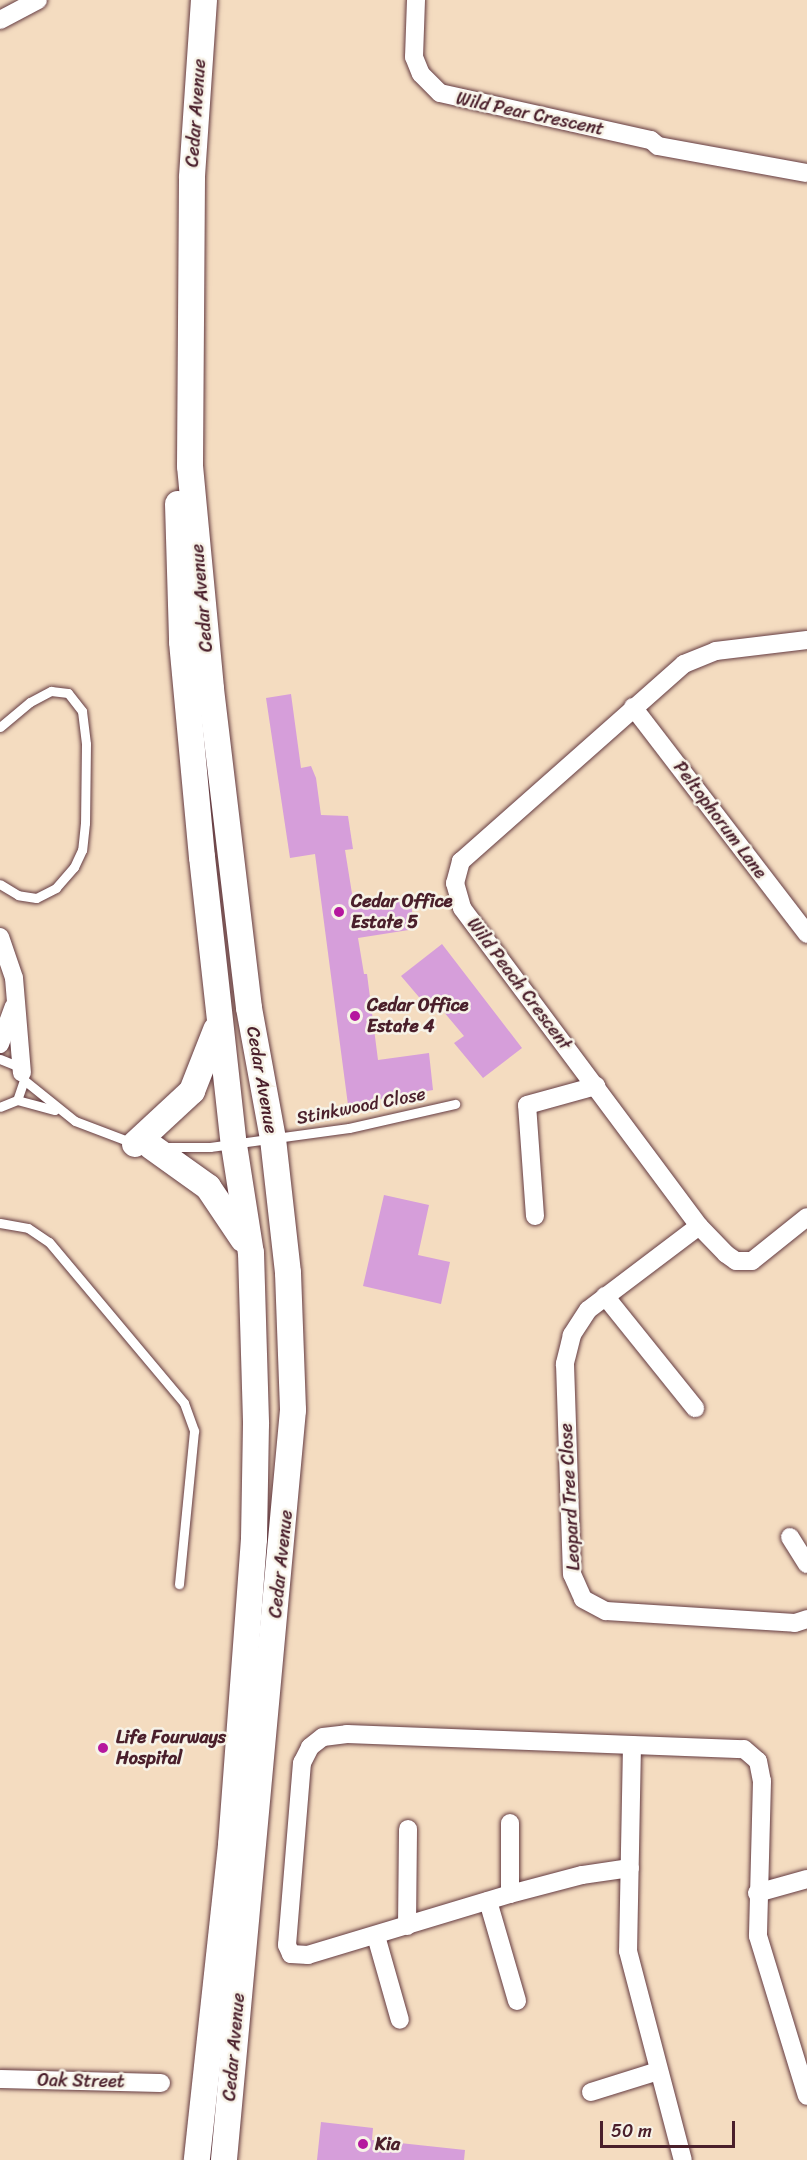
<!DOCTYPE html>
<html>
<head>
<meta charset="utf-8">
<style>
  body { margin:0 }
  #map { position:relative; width:807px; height:2160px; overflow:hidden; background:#f4dcc0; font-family:Sriracha,sans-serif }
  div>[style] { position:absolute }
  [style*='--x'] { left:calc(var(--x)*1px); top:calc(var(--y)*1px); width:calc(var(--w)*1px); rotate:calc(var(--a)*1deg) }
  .building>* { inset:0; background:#d69eda }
  .roads { filter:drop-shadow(0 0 2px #643b41) drop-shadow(0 0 2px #643b41) }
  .service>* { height:9px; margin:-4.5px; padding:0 4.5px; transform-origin:4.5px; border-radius:4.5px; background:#fff }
  .minor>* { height:18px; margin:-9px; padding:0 9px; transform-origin:9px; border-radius:9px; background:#fff }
  .secondary>* { height:26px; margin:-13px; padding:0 13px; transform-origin:13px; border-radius:13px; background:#fff }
  .dots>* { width:16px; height:16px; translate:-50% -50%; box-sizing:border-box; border:3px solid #f7f3e8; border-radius:50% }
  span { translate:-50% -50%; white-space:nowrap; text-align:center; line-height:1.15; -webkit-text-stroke:5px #f7f3e8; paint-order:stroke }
  .street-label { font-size:18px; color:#4a1f2b }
  .poi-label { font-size:18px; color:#4a1f2b; font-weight:700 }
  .left { translate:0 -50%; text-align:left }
  .scale { position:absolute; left:600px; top:2121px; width:135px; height:27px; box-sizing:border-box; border:3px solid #4a1f2b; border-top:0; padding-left:8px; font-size:18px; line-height:21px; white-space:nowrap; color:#4a1f2b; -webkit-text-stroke:4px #f7f3e8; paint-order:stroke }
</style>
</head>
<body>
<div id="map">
  <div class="building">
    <i style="clip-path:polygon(291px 694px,301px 768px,311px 766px,316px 778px,321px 815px,348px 816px,353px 849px,345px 850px,354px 906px,410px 898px,415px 929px,358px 938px,364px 974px,367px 974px,378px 1060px,429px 1053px,433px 1090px,348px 1105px,315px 854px,290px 858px,266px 698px)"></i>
    <i style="clip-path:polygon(442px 944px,522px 1048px,483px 1078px,454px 1043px,464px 1036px,438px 1005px,430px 1010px,401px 976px)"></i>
    <i style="clip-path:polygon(384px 1195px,429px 1205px,418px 1255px,450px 1262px,441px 1304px,363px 1286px)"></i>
    <i style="clip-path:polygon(321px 2122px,373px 2128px,372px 2140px,465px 2150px,464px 2160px,317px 2160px)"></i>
  </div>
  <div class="roads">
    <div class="service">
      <i style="--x:0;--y:727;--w:39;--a:-40"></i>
      <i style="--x:30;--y:702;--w:24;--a:-28"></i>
      <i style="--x:51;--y:691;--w:17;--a:7"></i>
      <i style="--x:68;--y:693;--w:23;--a:52"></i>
      <i style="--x:82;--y:711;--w:33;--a:83"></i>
      <i style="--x:86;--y:744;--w:79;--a:90.7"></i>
      <i style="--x:85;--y:823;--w:27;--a:96"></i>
      <i style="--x:82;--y:850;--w:19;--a:115"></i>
      <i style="--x:74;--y:867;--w:28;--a:131"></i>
      <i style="--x:56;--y:888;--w:22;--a:153"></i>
      <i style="--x:36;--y:898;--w:18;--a:-171"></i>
      <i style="--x:18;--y:895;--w:21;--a:-149"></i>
      <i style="--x:0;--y:1059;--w:18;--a:22"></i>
      <i style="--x:17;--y:1066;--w:16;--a:63"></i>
      <i style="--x:24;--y:1080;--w:21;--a:109"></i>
      <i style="--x:17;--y:1100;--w:18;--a:158"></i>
      <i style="--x:24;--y:1080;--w:65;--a:38.8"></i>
      <i style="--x:75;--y:1121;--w:62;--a:20.8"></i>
      <i style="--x:17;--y:1100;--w:39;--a:15"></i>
      <i style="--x:162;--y:1147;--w:48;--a:0"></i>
      <i style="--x:210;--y:1147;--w:140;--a:-7.8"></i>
      <i style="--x:349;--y:1128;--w:109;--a:-12.8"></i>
      <i style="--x:0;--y:1223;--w:28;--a:10"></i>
      <i style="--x:28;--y:1228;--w:25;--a:34"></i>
      <i style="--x:49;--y:1242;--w:210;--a:50"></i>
      <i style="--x:184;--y:1403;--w:30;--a:70"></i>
      <i style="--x:194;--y:1431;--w:154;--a:95.6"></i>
    </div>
    <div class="minor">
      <i style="--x:416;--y:0;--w:57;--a:92"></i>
      <i style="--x:414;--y:57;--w:18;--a:68"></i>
      <i style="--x:421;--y:74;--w:27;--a:45"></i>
      <i style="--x:440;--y:93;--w:216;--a:12.6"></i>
      <i style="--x:651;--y:140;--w:9;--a:41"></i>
      <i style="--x:658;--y:146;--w:151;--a:10.3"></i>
      <i style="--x:0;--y:20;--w:43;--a:-27.8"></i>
      <i style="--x:807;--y:640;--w:92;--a:173.1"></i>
      <i style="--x:716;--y:651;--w:35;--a:158"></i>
      <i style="--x:684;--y:664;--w:298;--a:138.5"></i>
      <i style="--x:461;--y:861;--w:23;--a:105"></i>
      <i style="--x:455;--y:883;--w:26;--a:74"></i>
      <i style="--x:462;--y:908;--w:397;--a:53.3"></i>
      <i style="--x:699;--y:1226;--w:39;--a:46"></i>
      <i style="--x:726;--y:1254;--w:12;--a:35"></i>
      <i style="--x:736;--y:1261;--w:16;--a:0"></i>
      <i style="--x:752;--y:1261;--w:70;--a:-38.7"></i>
      <i style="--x:633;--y:707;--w:286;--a:52.5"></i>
      <i style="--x:0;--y:937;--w:43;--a:71.1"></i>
      <i style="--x:14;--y:978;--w:95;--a:85.2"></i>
      <i style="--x:0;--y:1044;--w:40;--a:-69.8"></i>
      <i style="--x:535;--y:1216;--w:111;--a:-94.1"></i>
      <i style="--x:527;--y:1105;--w:72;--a:-15.4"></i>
      <i style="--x:699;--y:1226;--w:139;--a:142.9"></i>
      <i style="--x:588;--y:1310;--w:30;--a:123"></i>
      <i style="--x:572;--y:1335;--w:30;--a:104"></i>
      <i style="--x:565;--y:1364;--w:210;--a:88.1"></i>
      <i style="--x:572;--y:1574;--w:27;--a:66"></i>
      <i style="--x:583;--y:1599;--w:26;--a:28"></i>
      <i style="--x:606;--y:1611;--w:189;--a:3.6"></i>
      <i style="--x:795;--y:1623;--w:13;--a:-18"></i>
      <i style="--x:605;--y:1296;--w:144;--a:51.2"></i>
      <i style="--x:790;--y:1537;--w:32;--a:58"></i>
      <i style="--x:632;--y:1745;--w:206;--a:91.1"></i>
      <i style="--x:628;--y:1951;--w:216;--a:75.3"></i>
      <i style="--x:630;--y:1868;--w:49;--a:171.7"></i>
      <i style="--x:582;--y:1875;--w:74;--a:165.2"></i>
      <i style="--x:510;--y:1894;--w:211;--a:163.2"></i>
      <i style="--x:308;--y:1955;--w:17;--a:-177"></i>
      <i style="--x:291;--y:1954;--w:10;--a:-114"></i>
      <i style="--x:287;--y:1945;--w:183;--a:-85.3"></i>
      <i style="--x:302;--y:1763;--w:18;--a:-63"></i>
      <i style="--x:310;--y:1747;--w:16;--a:-38"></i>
      <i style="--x:323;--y:1737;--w:24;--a:-7"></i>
      <i style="--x:347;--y:1734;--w:397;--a:2.2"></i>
      <i style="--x:744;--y:1749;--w:18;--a:41"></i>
      <i style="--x:758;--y:1761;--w:20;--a:79"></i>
      <i style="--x:762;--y:1781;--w:155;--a:91.5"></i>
      <i style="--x:758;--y:1936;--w:167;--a:73"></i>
      <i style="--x:757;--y:1893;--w:52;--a:-15.6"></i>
      <i style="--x:510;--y:1894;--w:71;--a:-90"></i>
      <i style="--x:488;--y:1901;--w:104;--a:73.8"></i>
      <i style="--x:407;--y:1926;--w:97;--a:-89.4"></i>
      <i style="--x:376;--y:1936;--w:87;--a:74.1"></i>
      <i style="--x:0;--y:2079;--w:161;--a:1.4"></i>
      <i style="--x:591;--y:2092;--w:70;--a:-17.4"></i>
    </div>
    <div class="secondary">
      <i style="--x:204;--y:0;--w:178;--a:93.9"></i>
      <i style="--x:192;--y:178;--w:288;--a:90.4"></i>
      <i style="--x:190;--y:466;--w:224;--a:84.6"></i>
      <i style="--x:211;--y:689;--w:321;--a:83.2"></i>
      <i style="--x:249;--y:1008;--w:133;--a:79.6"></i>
      <i style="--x:273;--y:1139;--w:135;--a:83.6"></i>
      <i style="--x:288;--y:1273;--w:137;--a:87.9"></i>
      <i style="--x:293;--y:1410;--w:753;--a:95.26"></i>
      <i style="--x:178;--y:504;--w:138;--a:88.3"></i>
      <i style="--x:182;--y:642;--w:216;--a:84.7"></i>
      <i style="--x:202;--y:857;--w:290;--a:83.7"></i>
      <i style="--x:234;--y:1145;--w:109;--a:81.1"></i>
      <i style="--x:251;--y:1253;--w:171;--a:88.3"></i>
      <i style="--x:256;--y:1424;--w:115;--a:91"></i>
      <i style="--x:254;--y:1539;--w:307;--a:94.3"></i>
      <i style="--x:231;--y:1845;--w:317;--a:96.2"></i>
      <i style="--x:135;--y:1144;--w:78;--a:-42.9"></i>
      <i style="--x:192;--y:1091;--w:66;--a:-68.5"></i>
      <i style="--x:152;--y:1147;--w:69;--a:35.5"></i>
      <i style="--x:208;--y:1187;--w:63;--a:56.1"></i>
    </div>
  </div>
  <div class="dots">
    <i style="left:339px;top:912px;background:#b5179e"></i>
    <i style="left:355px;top:1016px;background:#b5179e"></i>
    <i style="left:103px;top:1748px;background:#b5179e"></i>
    <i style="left:363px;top:2144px;background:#b5179e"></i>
  </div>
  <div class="street-label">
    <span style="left:196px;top:113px;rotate:-86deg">Cedar Avenue</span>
    <span style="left:530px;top:114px;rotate:12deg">Wild Pear Crescent</span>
    <span style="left:202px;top:598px;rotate:-95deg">Cedar Avenue</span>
    <span style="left:720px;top:820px;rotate:53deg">Peltophorum Lane</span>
    <span style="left:519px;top:984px;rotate:53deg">Wild Peach Crescent</span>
    <span style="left:262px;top:1080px;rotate:80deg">Cedar Avenue</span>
    <span style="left:361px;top:1106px;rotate:-11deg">Stinkwood Close</span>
    <span style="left:570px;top:1497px;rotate:-93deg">Leopard Tree Close</span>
    <span style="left:281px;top:1564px;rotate:-84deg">Cedar Avenue</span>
    <span style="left:234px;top:2047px;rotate:-85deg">Cedar Avenue</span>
    <span style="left:81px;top:2081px;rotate:1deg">Oak Street</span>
  </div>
  <div class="poi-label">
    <span class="left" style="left:351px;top:912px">Cedar Office<br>Estate 5</span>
    <span class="left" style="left:367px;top:1016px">Cedar Office<br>Estate 4</span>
    <span class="left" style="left:116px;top:1748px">Life Fourways<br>Hospital</span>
    <span class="left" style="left:375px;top:2144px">Kia</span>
  </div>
  <div class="scale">50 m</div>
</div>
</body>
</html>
